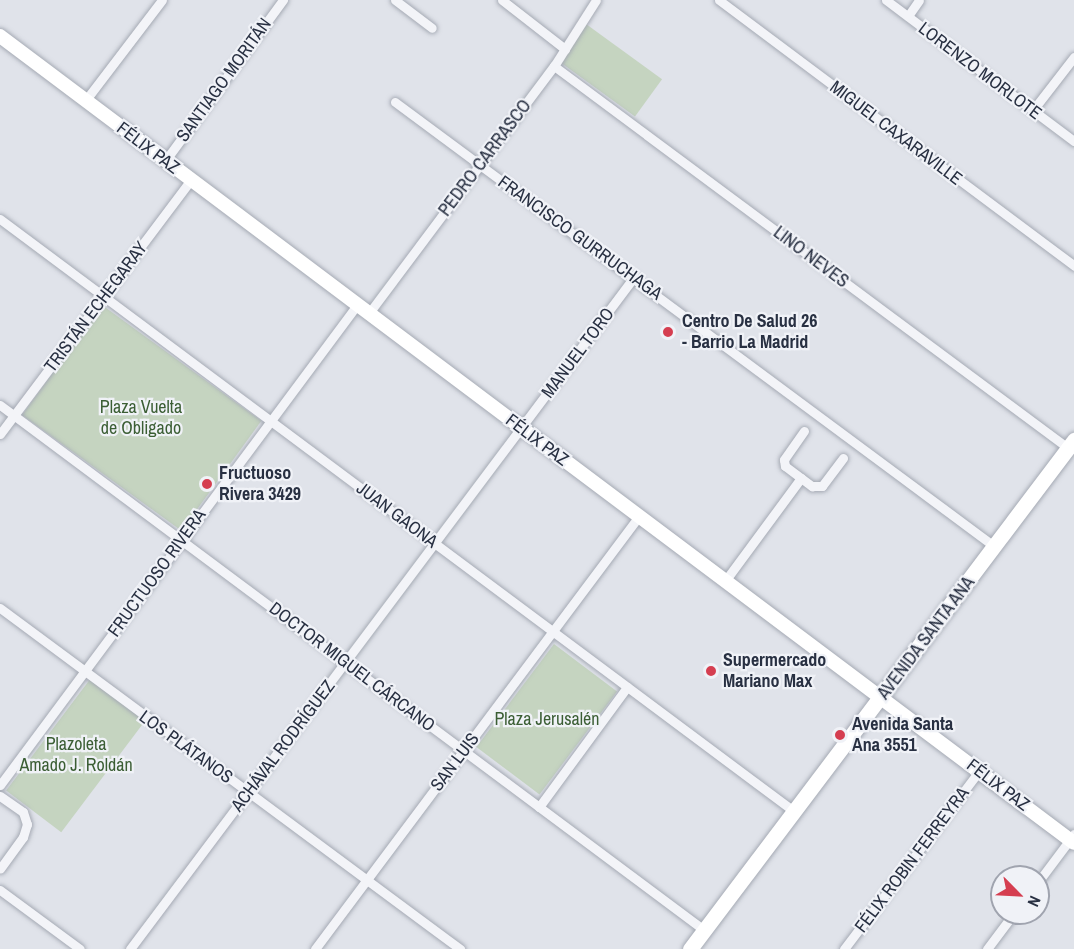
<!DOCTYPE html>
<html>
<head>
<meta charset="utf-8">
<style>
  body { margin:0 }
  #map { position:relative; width:1074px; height:949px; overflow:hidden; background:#e0e3ea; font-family:"Archivo Narrow",sans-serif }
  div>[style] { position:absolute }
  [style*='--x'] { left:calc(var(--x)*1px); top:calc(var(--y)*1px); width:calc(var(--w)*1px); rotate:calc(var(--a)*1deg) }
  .green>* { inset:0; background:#c5d4c0; transform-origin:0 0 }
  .roads { filter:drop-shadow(0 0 2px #a5aab4) drop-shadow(0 0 2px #a5aab4) }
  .street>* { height:9px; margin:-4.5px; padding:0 4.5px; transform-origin:4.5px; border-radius:4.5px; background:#f3f4f8 }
  .secondary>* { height:14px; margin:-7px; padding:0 7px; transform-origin:7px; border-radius:7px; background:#fff }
  .primary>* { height:15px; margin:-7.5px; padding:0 7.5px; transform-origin:7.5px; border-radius:7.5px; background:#fff }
  .dots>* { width:16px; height:16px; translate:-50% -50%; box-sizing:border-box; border:3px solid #f0f2f7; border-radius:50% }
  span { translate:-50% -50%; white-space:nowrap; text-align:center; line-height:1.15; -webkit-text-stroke:4.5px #f0f2f7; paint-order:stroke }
  .street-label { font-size:18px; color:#283042 }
  .poi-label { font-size:18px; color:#283042; font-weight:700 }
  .left { translate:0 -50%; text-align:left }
  .park-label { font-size:18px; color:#3b5e34 }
  .north { position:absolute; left:990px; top:865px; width:60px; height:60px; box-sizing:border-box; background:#f0f2f7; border:2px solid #a0a4af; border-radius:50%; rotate:114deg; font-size:16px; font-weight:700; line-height:24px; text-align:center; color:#283042 }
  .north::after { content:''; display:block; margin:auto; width:21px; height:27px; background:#d53e50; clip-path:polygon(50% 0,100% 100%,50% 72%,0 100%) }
</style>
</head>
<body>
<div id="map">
  <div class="green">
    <i style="left:586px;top:24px;width:94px;height:46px;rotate:36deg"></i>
    <i style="left:102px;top:305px;width:197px;height:136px;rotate:36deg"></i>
    <i style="left:554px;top:644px;width:79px;height:129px;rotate:37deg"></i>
    <i style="left:91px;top:678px;width:69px;height:141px;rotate:37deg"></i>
  </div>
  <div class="roads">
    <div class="street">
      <i style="--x:395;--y:0;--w:46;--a:37.1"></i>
      <i style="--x:502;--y:0;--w:80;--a:37.9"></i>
      <i style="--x:719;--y:0;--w:444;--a:36.8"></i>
      <i style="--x:886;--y:0;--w:235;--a:36.9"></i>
      <i style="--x:908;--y:16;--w:19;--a:-55"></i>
      <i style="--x:554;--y:66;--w:640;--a:36.62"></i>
      <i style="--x:85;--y:101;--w:127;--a:-52.7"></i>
      <i style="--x:395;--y:102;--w:746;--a:36.55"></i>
      <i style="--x:1033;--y:110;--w:67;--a:-52.3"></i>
      <i style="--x:165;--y:161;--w:200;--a:-53.8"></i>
      <i style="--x:0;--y:219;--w:992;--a:36.72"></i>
      <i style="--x:369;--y:313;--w:309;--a:-53.2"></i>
      <i style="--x:554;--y:66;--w:78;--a:-57.5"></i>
      <i style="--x:0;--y:405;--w:878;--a:36.71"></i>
      <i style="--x:804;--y:431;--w:35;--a:125"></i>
      <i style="--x:784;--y:460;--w:6;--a:81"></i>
      <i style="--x:785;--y:466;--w:34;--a:37"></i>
      <i style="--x:812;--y:486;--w:10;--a:0"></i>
      <i style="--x:822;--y:486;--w:35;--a:-53"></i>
      <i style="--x:0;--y:434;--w:318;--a:-53.1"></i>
      <i style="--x:725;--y:581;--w:128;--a:-53.6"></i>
      <i style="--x:0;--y:608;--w:573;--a:36.55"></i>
      <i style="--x:0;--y:785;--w:598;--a:-53.36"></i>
      <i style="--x:0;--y:796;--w:28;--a:35"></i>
      <i style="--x:23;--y:812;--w:13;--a:72"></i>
      <i style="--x:27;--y:824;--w:14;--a:107"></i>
      <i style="--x:23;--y:837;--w:39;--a:126"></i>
      <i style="--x:539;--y:807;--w:149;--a:-53.7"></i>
      <i style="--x:1038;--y:882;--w:60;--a:-53.1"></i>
      <i style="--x:0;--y:890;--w:99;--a:36.4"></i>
      <i style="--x:130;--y:949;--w:840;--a:-53.13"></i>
      <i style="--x:315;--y:949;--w:541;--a:-53.19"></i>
      <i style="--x:844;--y:949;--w:223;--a:-52.8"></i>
      <i style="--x:987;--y:949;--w:45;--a:-53.1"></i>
    </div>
    <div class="secondary">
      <i style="--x:0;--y:36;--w:1343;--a:36.92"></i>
    </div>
    <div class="primary">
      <i style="--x:690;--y:949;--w:638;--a:-52.97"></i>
    </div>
  </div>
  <div class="dots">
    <i style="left:668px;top:332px;background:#d53e50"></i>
    <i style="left:207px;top:484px;background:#d53e50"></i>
    <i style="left:711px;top:671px;background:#d53e50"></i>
    <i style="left:840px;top:735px;background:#d53e50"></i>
  </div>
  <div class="street-label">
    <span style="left:980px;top:71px;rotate:37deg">LORENZO MORLOTE</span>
    <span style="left:224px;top:80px;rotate:-54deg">SANTIAGO MORITÁN</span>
    <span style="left:896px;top:133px;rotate:37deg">MIGUEL CAXARAVILLE</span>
    <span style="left:148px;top:148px;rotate:37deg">FÉLIX PAZ</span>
    <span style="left:485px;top:158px;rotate:-53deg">PEDRO CARRASCO</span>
    <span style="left:580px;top:238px;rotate:36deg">FRANCISCO GURRUCHAGA</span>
    <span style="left:811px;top:257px;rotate:37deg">LINO NEVES</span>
    <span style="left:96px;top:307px;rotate:-53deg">TRISTÁN ECHEGARAY</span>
    <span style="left:578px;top:353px;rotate:-53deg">MANUEL TORO</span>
    <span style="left:537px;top:440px;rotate:37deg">FÉLIX PAZ</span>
    <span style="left:397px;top:515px;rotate:37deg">JUAN GAONA</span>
    <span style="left:157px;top:573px;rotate:-54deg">FRUCTUOSO RIVERA</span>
    <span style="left:926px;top:638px;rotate:-53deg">AVENIDA SANTA ANA</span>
    <span style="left:352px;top:667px;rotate:37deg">DOCTOR MIGUEL CÁRCANO</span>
    <span style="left:283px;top:746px;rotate:-53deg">ACHÁVAL RODRÍGUEZ</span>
    <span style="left:186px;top:747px;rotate:36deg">LOS PLÁTANOS</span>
    <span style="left:455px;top:762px;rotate:-53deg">SAN LUIS</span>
    <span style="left:998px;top:785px;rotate:37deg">FÉLIX PAZ</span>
    <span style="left:912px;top:860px;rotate:-53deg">FÉLIX ROBIN FERREYRA</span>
  </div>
  <div class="poi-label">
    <span class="left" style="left:682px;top:332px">Centro De Salud 26<br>- Barrio La Madrid</span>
    <span class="left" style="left:219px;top:484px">Fructuoso<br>Rivera 3429</span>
    <span class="left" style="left:723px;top:671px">Supermercado<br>Mariano Max</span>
    <span class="left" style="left:852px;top:735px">Avenida Santa<br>Ana 3551</span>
  </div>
  <div class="park-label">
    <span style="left:141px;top:418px">Plaza Vuelta<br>de Obligado</span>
    <span style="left:547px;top:719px">Plaza Jerusalén</span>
    <span style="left:76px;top:755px">Plazoleta<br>Amado J. Roldán</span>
  </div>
  <div class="north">N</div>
</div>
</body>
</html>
